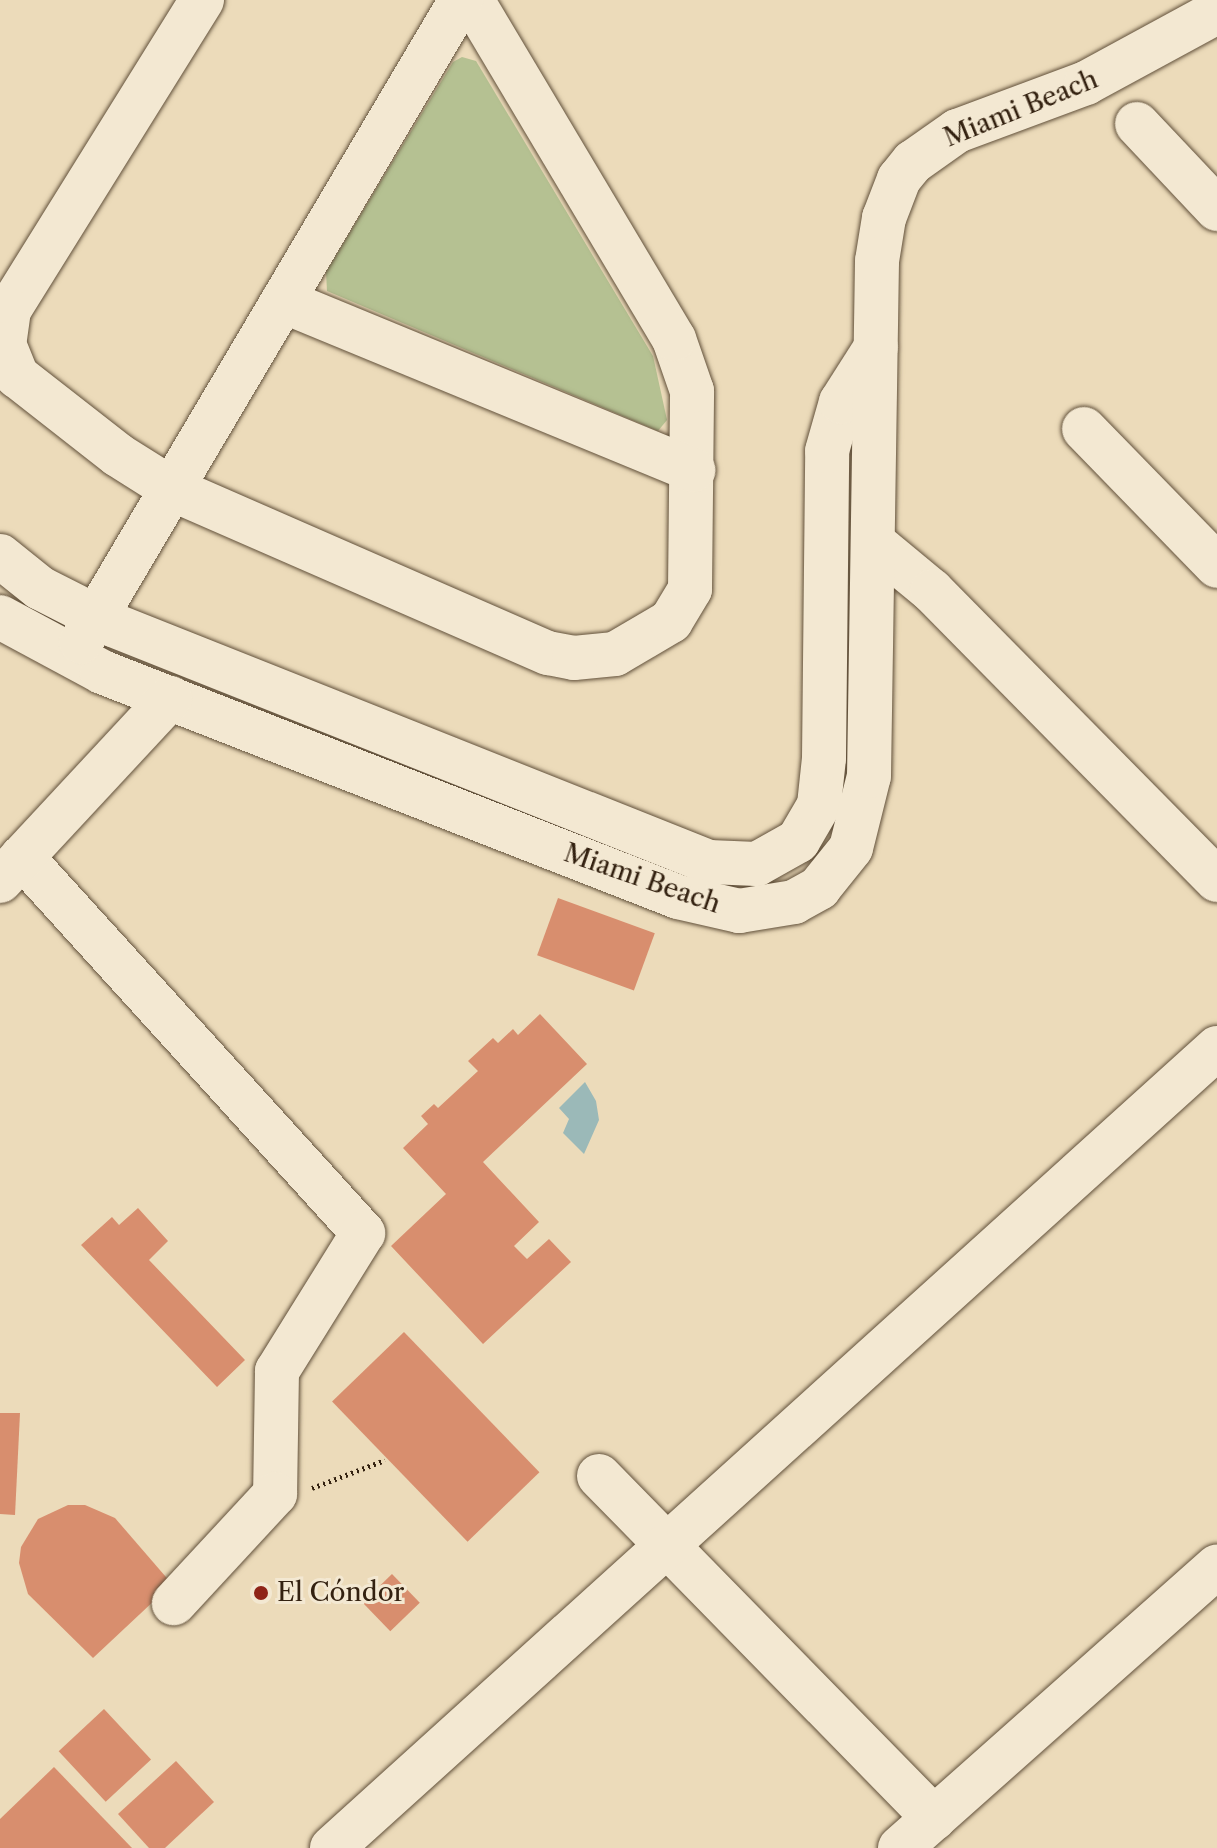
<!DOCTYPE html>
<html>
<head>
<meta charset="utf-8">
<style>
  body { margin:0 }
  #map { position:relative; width:1217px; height:1848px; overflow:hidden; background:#ecdbba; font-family:"Libre Caslon Text",serif }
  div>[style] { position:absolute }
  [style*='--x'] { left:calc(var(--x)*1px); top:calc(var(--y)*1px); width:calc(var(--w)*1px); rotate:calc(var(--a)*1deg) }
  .green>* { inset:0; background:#b5c192 }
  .water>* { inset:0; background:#9bb9b8 }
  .building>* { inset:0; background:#d88e6e; transform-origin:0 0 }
  .path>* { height:5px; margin-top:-2.5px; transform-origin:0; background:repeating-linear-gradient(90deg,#332110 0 2px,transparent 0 6px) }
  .roads { filter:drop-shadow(0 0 2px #61503a) drop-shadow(0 0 2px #61503a) }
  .minor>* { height:44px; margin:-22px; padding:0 22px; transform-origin:22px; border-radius:22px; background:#f3e8d2 }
  .dots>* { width:22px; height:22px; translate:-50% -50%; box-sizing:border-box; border:4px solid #f3e8d2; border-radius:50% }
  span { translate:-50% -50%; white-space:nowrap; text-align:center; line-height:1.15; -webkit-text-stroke:6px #f3e8d2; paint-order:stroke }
  .street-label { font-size:26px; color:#332110 }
  .poi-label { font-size:26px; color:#332110 }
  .left { translate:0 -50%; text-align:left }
</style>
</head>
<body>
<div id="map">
  <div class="green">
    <i style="clip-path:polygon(462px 57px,476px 61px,653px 356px,667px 420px,658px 431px,327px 291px,326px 272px,453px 62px)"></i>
  </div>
  <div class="water">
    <i style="clip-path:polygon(585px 1082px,596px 1101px,599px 1120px,584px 1154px,563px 1133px,569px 1119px,559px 1108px)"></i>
  </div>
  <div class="building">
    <i style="left:558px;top:898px;width:103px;height:61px;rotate:20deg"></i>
    <i style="clip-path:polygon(540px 1014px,587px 1064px,483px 1162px,539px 1222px,514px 1246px,527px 1259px,549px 1239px,571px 1262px,483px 1344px,391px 1246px,446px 1194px,403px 1148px,428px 1124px,421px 1116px,434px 1104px,438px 1108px,478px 1071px,468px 1061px,493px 1038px,498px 1043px,513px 1029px,518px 1035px)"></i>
    <i style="clip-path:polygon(138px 1208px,168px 1241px,149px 1260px,245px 1360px,217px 1387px,81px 1245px,112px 1217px,119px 1225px)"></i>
    <i style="left:404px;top:1332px;width:195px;height:100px;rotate:46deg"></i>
    <i style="clip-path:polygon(0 1413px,20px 1413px,15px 1515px,0 1514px)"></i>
    <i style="clip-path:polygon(68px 1505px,85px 1505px,115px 1518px,172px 1584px,93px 1658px,28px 1594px,19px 1563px,21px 1547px,38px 1519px)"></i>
    <i style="left:392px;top:1574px;width:40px;height:41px;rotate:46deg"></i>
    <i style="left:104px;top:1709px;width:69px;height:62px;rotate:47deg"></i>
    <i style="clip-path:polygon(176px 1761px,214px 1802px,165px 1848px,149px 1848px,118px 1814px)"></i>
    <i style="clip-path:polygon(54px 1767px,132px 1848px,0 1848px,0 1819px)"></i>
  </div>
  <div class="path">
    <i style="--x:312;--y:1488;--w:78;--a:-21"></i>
  </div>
  <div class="roads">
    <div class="minor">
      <i style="--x:202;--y:0;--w:365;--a:121.9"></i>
      <i style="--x:9;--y:310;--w:34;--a:98"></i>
      <i style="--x:4;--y:344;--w:35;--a:68"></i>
      <i style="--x:17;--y:376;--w:128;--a:38"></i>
      <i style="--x:118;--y:455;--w:64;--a:32.2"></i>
      <i style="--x:172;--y:489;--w:410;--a:23.6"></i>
      <i style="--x:548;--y:653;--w:26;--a:11"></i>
      <i style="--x:574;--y:658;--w:41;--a:-5.6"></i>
      <i style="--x:615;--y:654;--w:65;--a:-30.5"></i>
      <i style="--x:671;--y:621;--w:37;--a:-59"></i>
      <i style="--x:690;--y:589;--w:198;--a:-89.4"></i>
      <i style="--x:692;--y:391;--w:55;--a:-109.1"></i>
      <i style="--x:674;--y:339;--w:395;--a:-120.8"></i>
      <i style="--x:1137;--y:124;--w:117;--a:46.7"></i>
      <i style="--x:283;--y:301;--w:444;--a:22.4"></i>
      <i style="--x:1084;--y:429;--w:191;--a:45.8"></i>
      <i style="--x:874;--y:543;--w:75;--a:39.6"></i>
      <i style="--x:932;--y:591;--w:406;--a:45.4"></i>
      <i style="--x:0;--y:556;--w:51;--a:38.7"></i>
      <i style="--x:40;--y:588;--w:82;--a:26.9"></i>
      <i style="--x:113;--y:625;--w:641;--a:21.69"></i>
      <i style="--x:709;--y:862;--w:48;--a:2.4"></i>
      <i style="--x:757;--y:864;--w:47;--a:-29.3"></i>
      <i style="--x:798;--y:841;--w:42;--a:-59.7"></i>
      <i style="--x:819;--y:805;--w:47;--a:-83.9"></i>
      <i style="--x:824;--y:758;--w:307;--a:-89.4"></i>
      <i style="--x:827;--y:451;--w:51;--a:-74.1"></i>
      <i style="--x:841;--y:402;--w:65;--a:-57.5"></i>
      <i style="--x:0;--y:617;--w:116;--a:28.3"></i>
      <i style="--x:102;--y:672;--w:618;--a:21.34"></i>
      <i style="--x:678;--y:897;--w:63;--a:12.9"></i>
      <i style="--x:739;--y:911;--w:56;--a:-9.3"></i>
      <i style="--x:794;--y:902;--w:29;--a:-29"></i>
      <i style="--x:819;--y:888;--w:51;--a:-51.3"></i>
      <i style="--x:851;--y:848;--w:74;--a:-76"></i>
      <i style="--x:869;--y:776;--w:515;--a:-89.11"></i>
      <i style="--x:877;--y:261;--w:44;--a:-80.8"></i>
      <i style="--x:884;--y:218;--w:42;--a:-69"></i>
      <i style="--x:899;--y:179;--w:22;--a:-51"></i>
      <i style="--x:913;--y:162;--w:54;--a:-35.2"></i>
      <i style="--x:957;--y:131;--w:138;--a:-20.4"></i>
      <i style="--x:1086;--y:83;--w:149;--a:-28.5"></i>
      <i style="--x:81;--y:642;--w:746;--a:-59.38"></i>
      <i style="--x:22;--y:857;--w:508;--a:47.79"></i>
      <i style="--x:363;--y:1233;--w:163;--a:121.9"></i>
      <i style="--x:277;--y:1371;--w:123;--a:90.9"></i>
      <i style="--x:275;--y:1494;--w:149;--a:132.8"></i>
      <i style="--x:0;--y:881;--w:250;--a:-47.1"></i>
      <i style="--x:599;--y:1476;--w:479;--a:45.6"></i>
      <i style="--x:332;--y:1848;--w:1193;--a:-42.11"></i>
      <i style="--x:900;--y:1848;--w:424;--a:-41.6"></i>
    </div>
  </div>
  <div class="dots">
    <i style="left:261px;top:1593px;background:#8f2418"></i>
  </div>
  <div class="street-label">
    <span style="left:1021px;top:109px;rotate:-22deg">Miami Beach</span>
    <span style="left:642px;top:879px;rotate:19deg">Miami Beach</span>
  </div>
  <div class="poi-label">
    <span class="left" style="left:277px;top:1593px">El Cóndor</span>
  </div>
</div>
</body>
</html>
